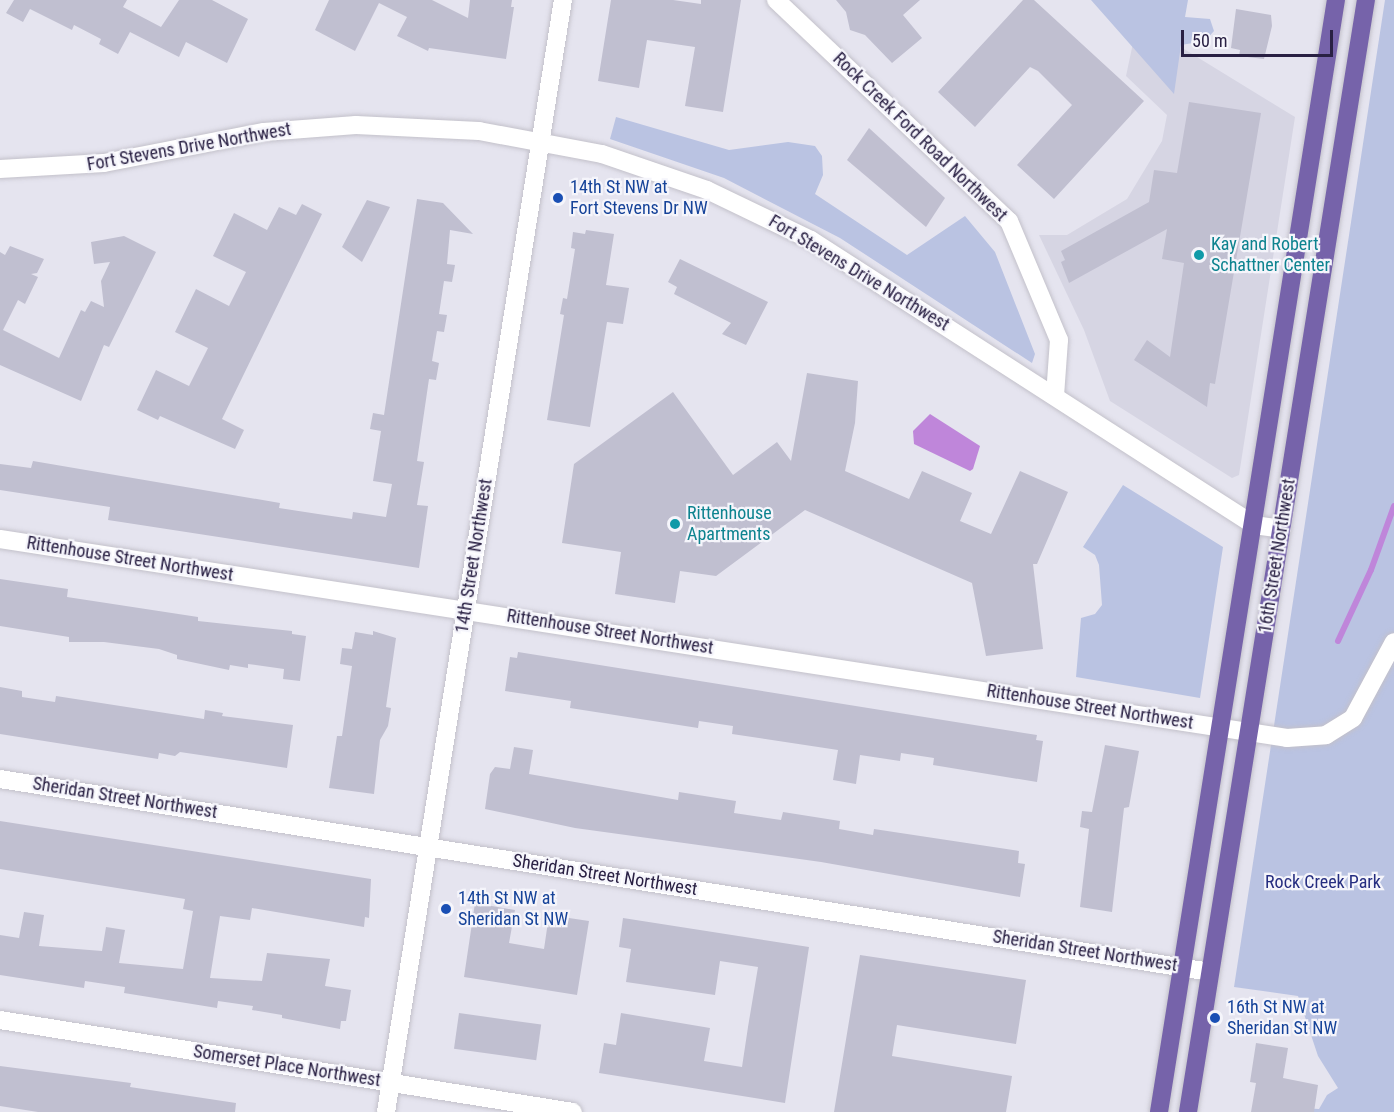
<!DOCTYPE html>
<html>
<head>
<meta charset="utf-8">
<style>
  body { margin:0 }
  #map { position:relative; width:1394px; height:1112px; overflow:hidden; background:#e5e4ef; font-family:"Roboto Condensed",sans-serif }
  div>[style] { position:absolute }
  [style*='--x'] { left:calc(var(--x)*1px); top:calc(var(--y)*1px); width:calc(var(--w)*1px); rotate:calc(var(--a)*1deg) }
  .built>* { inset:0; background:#d6d5e3 }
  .green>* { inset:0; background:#bac3e2 }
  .water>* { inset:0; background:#bf86da }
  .stream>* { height:6px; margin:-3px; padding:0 3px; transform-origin:3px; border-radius:3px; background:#bf86da }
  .building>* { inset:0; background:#c0bfd0; transform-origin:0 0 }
  .roads { filter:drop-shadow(0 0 2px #c3c1ca) drop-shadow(0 0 2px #c3c1ca) }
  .minor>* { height:18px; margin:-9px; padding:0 9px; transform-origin:9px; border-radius:9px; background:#fff }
  .major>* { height:18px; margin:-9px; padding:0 9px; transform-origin:9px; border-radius:9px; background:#7663aa }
  .dots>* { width:16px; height:16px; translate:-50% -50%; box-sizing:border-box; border:3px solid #f5f5fb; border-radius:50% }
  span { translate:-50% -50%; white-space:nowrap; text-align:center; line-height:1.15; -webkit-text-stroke:4.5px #f5f5fb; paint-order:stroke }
  .street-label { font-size:18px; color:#292043 }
  .transit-label { font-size:18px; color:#164399 }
  .left { translate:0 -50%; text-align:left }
  .culture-label { font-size:18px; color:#0d838f }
  .park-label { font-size:18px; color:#252d80 }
  .scale { position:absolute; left:1181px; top:30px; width:152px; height:27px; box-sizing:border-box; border:3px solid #292043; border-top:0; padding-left:8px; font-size:18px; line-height:21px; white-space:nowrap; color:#292043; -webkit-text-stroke:4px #f5f5fb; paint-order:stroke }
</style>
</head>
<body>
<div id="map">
  <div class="built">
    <i style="clip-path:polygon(1133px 43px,1184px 49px,1295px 117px,1239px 475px,1232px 478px,1110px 401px,1084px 330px,1039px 235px,1067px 235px,1127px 199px,1162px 141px,1167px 115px,1126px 76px)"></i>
  </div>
  <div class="green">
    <i style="clip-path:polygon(1091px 0,1188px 0,1185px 17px,1210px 19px,1214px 31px,1205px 41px,1181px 45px,1174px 94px)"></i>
    <i style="clip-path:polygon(1385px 0,1394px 0,1394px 1112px,1290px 1112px,1300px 1108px,1319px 1109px,1327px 1095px,1338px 1088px,1318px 1056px,1298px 996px,1234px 987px)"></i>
    <i style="clip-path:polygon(616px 117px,729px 150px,788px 142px,815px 146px,822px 156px,823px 175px,815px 194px,907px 255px,965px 216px,995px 252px,1035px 354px,1032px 363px,840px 238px,724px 178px,610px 139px)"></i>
    <i style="clip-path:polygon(1123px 485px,1223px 547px,1200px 698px,1076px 677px,1081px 618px,1095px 614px,1102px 605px,1099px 565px,1095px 555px,1083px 547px)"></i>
  </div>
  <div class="water">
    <i style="clip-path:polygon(930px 414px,980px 446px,973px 469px,970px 471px,914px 444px,913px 431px)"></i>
  </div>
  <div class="stream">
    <i style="--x:1338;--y:641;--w:78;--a:-65.1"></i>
    <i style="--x:1371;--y:570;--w:68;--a:-70.2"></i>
  </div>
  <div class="building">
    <i style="clip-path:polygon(14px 0,127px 0,123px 7px,161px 27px,179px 0,212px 0,248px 19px,227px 63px,186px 42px,179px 57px,130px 32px,118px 54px,99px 44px,101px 39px,74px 25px,72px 30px,30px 9px,23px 22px,6px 13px)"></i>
    <i style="clip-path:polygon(329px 0,432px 0,468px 18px,470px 0,512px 0,511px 7px,514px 7px,506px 59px,429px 48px,428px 51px,397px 36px,407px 17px,379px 3px,355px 51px,315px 30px)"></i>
    <i style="clip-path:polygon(611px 0,673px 0,701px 4px,701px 0,741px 0,723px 112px,685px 106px,695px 47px,647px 40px,639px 88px,598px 81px)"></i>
    <i style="clip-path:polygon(836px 0,920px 0,903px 15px,922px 38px,892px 63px,865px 35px,850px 30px,846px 12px)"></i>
    <i style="clip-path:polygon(1023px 0,1034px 0,1144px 101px,1054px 199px,1017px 165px,1072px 105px,1038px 71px,1030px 67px,975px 127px,938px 92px)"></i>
    <i style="clip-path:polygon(1236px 9px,1271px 15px,1272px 26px,1264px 59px,1239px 56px,1240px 50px,1231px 48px)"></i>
    <i style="clip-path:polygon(1189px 102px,1261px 113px,1215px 384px,1210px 383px,1207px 407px,1134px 360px,1147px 340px,1170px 357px,1184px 263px,1162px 259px,1167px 229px,1069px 283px,1061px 262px,1065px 260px,1061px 251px,1149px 202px,1154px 170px,1177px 173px)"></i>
    <i style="clip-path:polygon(869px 128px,945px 198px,926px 227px,847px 160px)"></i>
    <i style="clip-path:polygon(417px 199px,443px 203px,473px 234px,450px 230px,447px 264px,455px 265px,452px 282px,444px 281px,439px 314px,447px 315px,444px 332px,437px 331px,432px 361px,439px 363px,436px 380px,429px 379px,417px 461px,424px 462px,417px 505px,428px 506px,419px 568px,108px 520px,110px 507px,0 490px,0 464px,31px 468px,33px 461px,280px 503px,279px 508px,318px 514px,352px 519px,353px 512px,386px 517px,392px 484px,373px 481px,381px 431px,370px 429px,373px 413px,384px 415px)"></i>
    <i style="clip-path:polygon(367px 200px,390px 207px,362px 262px,342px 247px)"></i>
    <i style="clip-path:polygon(302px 204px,322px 214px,222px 419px,244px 430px,235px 449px,160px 416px,158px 420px,137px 410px,156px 370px,189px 386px,208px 348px,175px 332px,196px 289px,229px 306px,246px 272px,213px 256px,234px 213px,267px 230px,279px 207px,296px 215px)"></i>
    <i style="clip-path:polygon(586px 230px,614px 234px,606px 285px,629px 288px,623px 324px,607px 322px,590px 427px,547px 420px,564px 315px,560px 314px,563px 298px,567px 299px,575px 249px,571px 248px,573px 232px,585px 234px)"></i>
    <i style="clip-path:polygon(124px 236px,156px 252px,109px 347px,104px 345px,81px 401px,0 365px,0 252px,5px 255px,10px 246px,44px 259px,37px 273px,31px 274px,38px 277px,25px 304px,18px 300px,3px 330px,59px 358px,81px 310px,85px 312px,91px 301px,104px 307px,101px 281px,110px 262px,94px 264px,91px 242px)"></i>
    <i style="clip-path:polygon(680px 259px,768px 302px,746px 345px,722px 334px,731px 323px,674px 294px,677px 287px,668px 282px)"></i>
    <i style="clip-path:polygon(807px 373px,858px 381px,855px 423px,845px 471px,909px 499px,922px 471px,972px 493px,960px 521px,991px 534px,1020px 471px,1068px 492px,1037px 564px,1033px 564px,1043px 649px,986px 656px,972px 583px,805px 510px,716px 576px,680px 571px,675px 603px,615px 594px,621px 552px,562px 543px,574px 464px,673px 392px,733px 475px,777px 442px,791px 461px)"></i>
    <i style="clip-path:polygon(0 579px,68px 589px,67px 597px,198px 617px,198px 621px,292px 631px,292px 634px,306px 636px,300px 681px,283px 679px,284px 669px,248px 664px,248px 668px,230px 665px,229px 670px,177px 659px,177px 655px,159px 649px,104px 642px,69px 642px,69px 637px,0 626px)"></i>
    <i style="clip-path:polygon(373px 631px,396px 638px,386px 707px,391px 708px,388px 726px,380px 740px,374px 794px,329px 788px,337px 736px,342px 736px,352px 666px,340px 664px,342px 648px,352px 649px,355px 632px,373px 635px)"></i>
    <i style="clip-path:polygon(518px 652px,1037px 735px,1036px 740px,1043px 741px,1037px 782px,933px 765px,934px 758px,901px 753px,900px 761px,860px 755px,856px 784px,833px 780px,838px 750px,732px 734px,733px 726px,699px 721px,698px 728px,570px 708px,571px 701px,505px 691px,510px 657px,517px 658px)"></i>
    <i style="clip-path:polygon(0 687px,22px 691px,22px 697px,55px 702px,56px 696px,204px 719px,205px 710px,223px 713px,222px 716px,293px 725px,287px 768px,180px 752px,175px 756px,159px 753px,158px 759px,0 734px)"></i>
    <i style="clip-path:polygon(1105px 745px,1139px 751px,1129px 807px,1124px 808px,1112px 912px,1080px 907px,1089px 829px,1080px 827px,1082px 811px,1092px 812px)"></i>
    <i style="clip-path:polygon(514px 747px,533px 750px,529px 774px,678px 800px,679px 792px,736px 801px,734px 813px,781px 820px,783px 812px,840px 821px,839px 829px,873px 835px,874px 829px,1019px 851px,1018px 863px,1025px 864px,1020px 897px,821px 862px,575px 828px,485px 809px,490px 774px,495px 767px,510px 769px)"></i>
    <i style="clip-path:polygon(0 821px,371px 879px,369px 918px,365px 917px,364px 927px,252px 908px,250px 920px,220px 916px,210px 978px,262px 981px,267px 953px,330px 959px,325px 986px,351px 990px,346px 1021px,341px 1021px,340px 1029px,282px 1018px,282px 1015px,252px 1010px,253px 1006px,218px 1001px,217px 1008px,124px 993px,125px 987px,85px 981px,84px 988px,0 975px,0 935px,19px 938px,24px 912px,44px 915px,39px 946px,102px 951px,106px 927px,125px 930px,119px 963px,183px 969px,193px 911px,183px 909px,185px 899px,0 869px)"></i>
    <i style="clip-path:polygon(475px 903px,515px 910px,509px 943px,544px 949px,549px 915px,589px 921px,577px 995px,464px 977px)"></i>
    <i style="clip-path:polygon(623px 918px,809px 947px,785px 1103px,599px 1073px,604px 1043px,616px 1045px,621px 1013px,710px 1028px,704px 1061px,742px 1067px,748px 1027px,758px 967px,720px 961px,715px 995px,626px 982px,631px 949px,619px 947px)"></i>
    <i style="clip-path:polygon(860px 955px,1026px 980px,1016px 1044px,897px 1025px,892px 1056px,1012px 1076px,1006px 1112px,834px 1112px)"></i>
    <i style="left:459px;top:1013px;width:83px;height:36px;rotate:8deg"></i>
    <i style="clip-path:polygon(1256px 1043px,1288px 1048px,1283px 1078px,1318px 1085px,1314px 1112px,1251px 1112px,1256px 1083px,1250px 1082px)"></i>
    <i style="clip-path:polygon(0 1066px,131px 1083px,130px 1087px,236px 1103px,235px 1112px,38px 1112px,0 1106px)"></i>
  </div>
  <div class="roads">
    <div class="minor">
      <i style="--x:776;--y:0;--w:321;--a:43.5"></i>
      <i style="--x:1009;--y:221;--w:129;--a:67.2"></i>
      <i style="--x:1059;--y:340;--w:56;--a:94.1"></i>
      <i style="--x:0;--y:169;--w:104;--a:-3.3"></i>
      <i style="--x:104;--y:163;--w:163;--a:-11"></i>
      <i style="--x:264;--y:132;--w:92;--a:-4.4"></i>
      <i style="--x:356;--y:125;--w:123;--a:2.8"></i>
      <i style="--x:479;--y:131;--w:125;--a:10.6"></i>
      <i style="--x:602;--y:154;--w:111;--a:18.9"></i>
      <i style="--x:707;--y:190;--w:115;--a:25.7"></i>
      <i style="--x:811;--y:240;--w:527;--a:32.75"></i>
      <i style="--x:1254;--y:525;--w:28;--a:8"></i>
      <i style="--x:0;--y:539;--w:1302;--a:8.79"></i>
      <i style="--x:1287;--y:738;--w:39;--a:-4"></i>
      <i style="--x:1326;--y:735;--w:32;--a:-32"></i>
      <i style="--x:1353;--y:718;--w:86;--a:-61.7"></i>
      <i style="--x:0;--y:779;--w:1225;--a:9.06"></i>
      <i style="--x:0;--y:1020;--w:580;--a:9.12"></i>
      <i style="--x:386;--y:1112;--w:1126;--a:-80.96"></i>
    </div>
    <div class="major">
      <i style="--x:1159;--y:1112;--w:1126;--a:-80.96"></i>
      <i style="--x:1188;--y:1112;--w:1126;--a:-80.91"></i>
    </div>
  </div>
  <div class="dots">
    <i style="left:558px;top:198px;background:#1a4fb4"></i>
    <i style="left:1199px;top:255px;background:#0f9aa8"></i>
    <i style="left:675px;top:524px;background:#0f9aa8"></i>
    <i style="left:446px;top:909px;background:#1a4fb4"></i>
    <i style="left:1215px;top:1018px;background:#1a4fb4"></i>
  </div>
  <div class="street-label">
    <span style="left:920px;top:137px;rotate:44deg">Rock Creek Ford Road Northwest</span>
    <span style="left:189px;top:147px;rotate:-10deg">Fort Stevens Drive Northwest</span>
    <span style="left:859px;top:273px;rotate:31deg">Fort Stevens Drive Northwest</span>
    <span style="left:474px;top:556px;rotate:-81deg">14th Street Northwest</span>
    <span style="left:1277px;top:556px;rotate:-81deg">16th Street Northwest</span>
    <span style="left:130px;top:559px;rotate:9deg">Rittenhouse Street Northwest</span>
    <span style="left:610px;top:632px;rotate:9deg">Rittenhouse Street Northwest</span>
    <span style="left:1090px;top:707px;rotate:9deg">Rittenhouse Street Northwest</span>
    <span style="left:125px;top:798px;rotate:9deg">Sheridan Street Northwest</span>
    <span style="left:605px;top:875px;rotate:9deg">Sheridan Street Northwest</span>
    <span style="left:1085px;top:951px;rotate:9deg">Sheridan Street Northwest</span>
    <span style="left:287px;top:1066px;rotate:9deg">Somerset Place Northwest</span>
  </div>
  <div class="transit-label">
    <span class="left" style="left:570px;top:198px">14th St NW at<br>Fort Stevens Dr NW</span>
    <span class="left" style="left:458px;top:909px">14th St NW at<br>Sheridan St NW</span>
    <span class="left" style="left:1227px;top:1018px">16th St NW at<br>Sheridan St NW</span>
  </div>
  <div class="culture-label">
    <span class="left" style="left:1211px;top:255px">Kay and Robert<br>Schattner Center</span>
    <span class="left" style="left:687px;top:524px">Rittenhouse<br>Apartments</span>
  </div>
  <div class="park-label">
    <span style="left:1323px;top:882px">Rock Creek Park</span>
  </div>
  <div class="scale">50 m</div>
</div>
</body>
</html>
